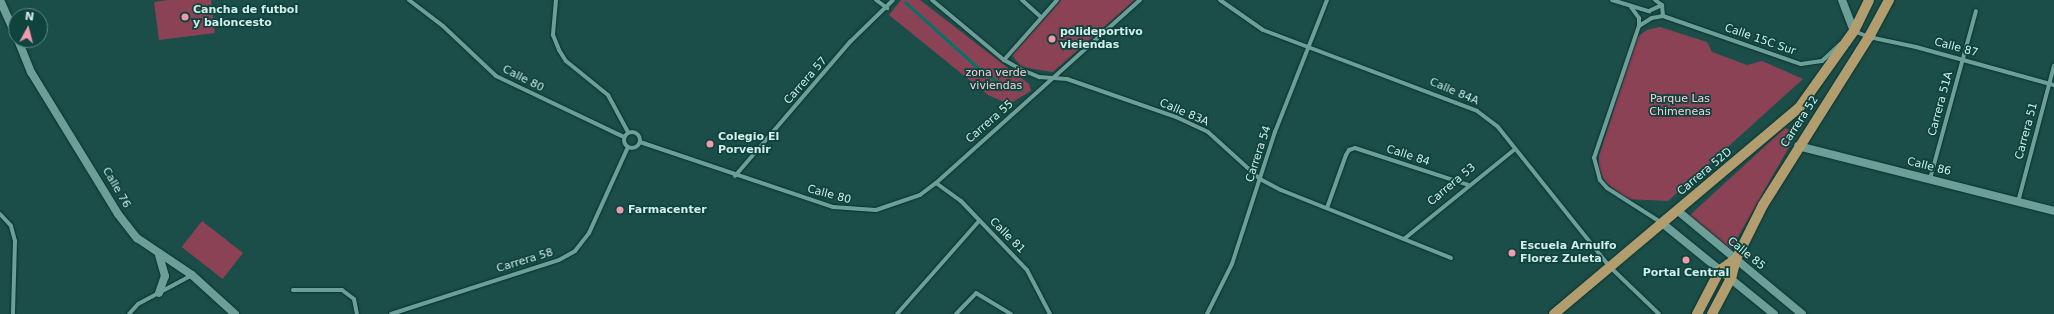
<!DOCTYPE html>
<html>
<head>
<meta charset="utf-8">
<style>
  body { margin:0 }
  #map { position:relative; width:2054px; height:314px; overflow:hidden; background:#1b4e49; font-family:"DejaVu Sans",sans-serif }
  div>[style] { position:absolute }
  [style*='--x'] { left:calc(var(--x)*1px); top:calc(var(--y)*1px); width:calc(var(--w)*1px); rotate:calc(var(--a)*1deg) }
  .green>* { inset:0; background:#8b4254; transform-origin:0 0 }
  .stream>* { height:3px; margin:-1.5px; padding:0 1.5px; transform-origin:1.5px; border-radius:1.5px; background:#00746b }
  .roads { filter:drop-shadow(0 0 1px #0a322e) drop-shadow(0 0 1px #0a322e) }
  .street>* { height:4px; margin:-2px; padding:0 2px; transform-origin:2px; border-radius:2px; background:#6d9f99 }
  .street>.ring { margin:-2px; padding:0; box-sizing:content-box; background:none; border:4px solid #6d9f99; border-radius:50% }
  .secondary>* { height:8px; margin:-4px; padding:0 4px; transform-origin:4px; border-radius:4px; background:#6d9f99 }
  .primary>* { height:10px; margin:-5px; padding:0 5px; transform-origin:5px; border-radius:5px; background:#b29d6e }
  .dots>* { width:11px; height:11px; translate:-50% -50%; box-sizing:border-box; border:2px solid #0e433e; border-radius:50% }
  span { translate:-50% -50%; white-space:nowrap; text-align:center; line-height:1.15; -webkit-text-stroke:3.5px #0e433e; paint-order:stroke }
  .poi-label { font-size:11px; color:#d3ede9; font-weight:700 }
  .left { translate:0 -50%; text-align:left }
  .street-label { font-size:11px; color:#d3ede9 }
  .park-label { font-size:11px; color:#fdcdd6 }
  .north { position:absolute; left:8px; top:8px; width:40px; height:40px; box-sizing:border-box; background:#0e433e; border:1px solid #5d8782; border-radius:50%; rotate:7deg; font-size:11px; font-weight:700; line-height:16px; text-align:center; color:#d3ede9 }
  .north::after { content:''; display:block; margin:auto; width:14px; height:18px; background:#f29aad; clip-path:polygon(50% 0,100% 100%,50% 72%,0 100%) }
</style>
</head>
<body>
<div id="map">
  <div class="green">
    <i style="clip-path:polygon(169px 0,211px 0,215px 33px,159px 40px,154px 2px)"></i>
    <i style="clip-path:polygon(901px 0,920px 0,1029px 84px,1031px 91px,1009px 104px,988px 95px,889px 15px)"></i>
    <i style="clip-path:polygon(1061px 0,1135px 0,1053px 72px,1021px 67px,1012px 55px)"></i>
    <i style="clip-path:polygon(1660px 27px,1707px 42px,1712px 52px,1747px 65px,1762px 61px,1803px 79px,1668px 201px,1626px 199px,1605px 182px,1599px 170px,1599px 156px,1637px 37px,1647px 30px)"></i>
    <i style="clip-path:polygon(1785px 128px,1797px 133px,1730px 251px,1689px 216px)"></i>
    <i style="left:202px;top:221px;width:52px;height:33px;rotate:38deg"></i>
  </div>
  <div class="stream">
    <i style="--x:905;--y:2;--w:100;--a:42.2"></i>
    <i style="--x:979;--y:69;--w:33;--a:35"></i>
    <i style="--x:1006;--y:88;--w:15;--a:8"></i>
  </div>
  <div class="roads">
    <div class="street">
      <i style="--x:409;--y:0;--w:43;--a:37.4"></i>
      <i style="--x:443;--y:26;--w:73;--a:43.3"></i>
      <i style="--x:496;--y:76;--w:142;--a:25.5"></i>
      <i style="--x:556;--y:0;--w:35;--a:95"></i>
      <i style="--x:553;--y:35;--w:16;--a:68"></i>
      <i style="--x:559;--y:50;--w:13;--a:58"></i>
      <i style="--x:566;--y:61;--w:54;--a:39"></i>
      <i style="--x:608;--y:95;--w:42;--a:61.6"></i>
      <i style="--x:876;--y:0;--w:14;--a:36"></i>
      <i style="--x:932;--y:0;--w:94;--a:39.8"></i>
      <i style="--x:1004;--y:60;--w:18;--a:29"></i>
      <i style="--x:1020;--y:69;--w:21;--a:23"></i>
      <i style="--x:1039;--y:77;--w:28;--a:4"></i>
      <i style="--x:1067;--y:79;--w:115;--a:19.2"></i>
      <i style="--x:1176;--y:117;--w:35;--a:25"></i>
      <i style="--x:1208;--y:132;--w:70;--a:42.1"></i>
      <i style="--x:1260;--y:179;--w:24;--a:28"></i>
      <i style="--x:1281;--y:190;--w:183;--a:21.8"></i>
      <i style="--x:1022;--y:0;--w:25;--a:42"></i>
      <i style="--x:1220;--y:0;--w:52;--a:34.9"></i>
      <i style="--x:1263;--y:30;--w:229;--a:20.7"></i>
      <i style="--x:1477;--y:111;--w:26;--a:37"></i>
      <i style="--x:1498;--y:127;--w:178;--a:51.4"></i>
      <i style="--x:1609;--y:266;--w:69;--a:43.8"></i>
      <i style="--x:1612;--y:0;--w:39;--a:17"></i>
      <i style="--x:1649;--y:11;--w:14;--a:-25"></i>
      <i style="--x:1655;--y:0;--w:9;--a:36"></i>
      <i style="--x:1662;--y:5;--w:11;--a:85"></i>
      <i style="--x:1631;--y:7;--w:14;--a:54"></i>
      <i style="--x:1639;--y:18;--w:8;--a:90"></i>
      <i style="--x:1854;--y:31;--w:16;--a:22"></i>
      <i style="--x:1869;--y:37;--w:48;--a:12"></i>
      <i style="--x:1916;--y:47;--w:143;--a:15.4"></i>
      <i style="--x:1004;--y:60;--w:80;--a:-48.5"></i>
      <i class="ring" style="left:624px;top:132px;width:12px;height:12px"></i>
      <i style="--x:640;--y:142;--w:204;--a:18.6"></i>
      <i style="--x:833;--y:207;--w:43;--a:4"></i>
      <i style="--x:876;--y:210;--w:46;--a:-18.8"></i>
      <i style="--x:920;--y:195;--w:20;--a:-37"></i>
      <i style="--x:936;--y:183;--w:274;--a:-41.9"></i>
      <i style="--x:735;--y:176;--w:177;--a:-49.4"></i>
      <i style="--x:850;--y:42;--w:60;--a:-44.3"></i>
      <i style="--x:1930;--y:179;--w:174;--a:-74.7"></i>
      <i style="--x:936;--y:183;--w:31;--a:36"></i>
      <i style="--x:961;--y:201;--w:95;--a:46.3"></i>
      <i style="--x:1027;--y:270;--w:50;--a:62.4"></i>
      <i style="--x:2018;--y:202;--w:141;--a:-75.2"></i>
      <i style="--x:1327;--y:208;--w:56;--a:-70.3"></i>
      <i style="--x:1346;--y:155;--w:6;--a:-59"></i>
      <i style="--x:1349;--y:150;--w:6;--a:-18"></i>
      <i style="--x:1355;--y:148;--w:119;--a:18.1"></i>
      <i style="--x:0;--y:214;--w:16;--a:47"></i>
      <i style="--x:11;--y:226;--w:16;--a:75"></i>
      <i style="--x:15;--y:241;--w:73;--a:91.6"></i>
      <i style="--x:1662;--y:223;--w:65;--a:-147.5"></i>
      <i style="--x:1607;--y:188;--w:11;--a:-131"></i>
      <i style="--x:1600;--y:180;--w:23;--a:-105"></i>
      <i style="--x:1594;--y:158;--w:139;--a:-71.2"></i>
      <i style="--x:1639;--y:26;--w:15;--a:-32"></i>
      <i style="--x:1652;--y:18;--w:11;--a:-10"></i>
      <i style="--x:1663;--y:16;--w:146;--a:19.2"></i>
      <i style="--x:1801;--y:64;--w:21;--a:-8"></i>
      <i style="--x:1822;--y:61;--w:25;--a:-43"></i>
      <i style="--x:1404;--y:239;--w:143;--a:-39"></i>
      <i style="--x:293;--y:290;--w:49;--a:0"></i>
      <i style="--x:342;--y:290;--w:15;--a:37"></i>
      <i style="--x:354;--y:299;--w:15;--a:79"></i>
      <i style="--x:129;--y:314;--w:13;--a:-48"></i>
      <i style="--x:138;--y:304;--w:61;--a:-28.2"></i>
      <i style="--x:391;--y:314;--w:176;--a:-17.8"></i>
      <i style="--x:559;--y:260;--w:18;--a:-29"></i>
      <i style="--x:575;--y:251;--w:23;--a:-52"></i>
      <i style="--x:589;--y:233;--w:94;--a:-65.6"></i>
      <i style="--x:897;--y:314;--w:124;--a:-48.6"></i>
      <i style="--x:956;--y:314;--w:29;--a:-46"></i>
      <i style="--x:976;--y:293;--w:41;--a:31"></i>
      <i style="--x:1207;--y:314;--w:56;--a:-63.4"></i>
      <i style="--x:1232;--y:264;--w:139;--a:-72"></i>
      <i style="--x:1275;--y:132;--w:142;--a:-68.5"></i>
    </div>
    <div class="secondary">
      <i style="--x:0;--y:0;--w:39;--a:66"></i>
      <i style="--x:1842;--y:0;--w:33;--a:69"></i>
      <i style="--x:18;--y:40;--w:35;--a:68"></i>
      <i style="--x:31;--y:72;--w:167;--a:58.5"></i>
      <i style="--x:118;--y:214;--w:31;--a:52"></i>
      <i style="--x:137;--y:238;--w:66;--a:33.9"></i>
      <i style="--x:192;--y:275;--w:58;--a:42.2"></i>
      <i style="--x:1798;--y:146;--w:264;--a:14.2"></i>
      <i style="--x:1678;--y:211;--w:161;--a:39.7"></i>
      <i style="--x:1662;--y:223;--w:144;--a:39.1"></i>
      <i style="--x:159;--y:293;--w:18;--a:-71"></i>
      <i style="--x:165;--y:276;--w:22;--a:-106"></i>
    </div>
    <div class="primary">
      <i style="--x:1554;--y:314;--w:320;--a:-40.1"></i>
      <i style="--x:1799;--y:108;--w:95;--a:-54.5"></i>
      <i style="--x:1854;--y:31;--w:34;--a:-64"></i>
      <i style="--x:1697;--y:314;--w:50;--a:-62.4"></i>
      <i style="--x:1720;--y:270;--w:19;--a:-35"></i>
      <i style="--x:1712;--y:314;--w:40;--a:-62"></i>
      <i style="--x:1731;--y:279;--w:21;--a:-76"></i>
      <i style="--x:1736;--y:259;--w:60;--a:-63.4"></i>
      <i style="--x:1763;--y:205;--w:199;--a:-57.8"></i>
      <i style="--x:1869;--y:37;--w:42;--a:-61.6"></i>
    </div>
  </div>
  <div class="dots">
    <i style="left:185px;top:17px;background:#f29aad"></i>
    <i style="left:1052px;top:39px;background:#f29aad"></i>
    <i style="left:710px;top:144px;background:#f29aad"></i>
    <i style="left:620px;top:210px;background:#f29aad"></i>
    <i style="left:1512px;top:253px;background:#f29aad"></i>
    <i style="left:1686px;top:260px;background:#f29aad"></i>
  </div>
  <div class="poi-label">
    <span class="left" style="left:193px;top:17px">Cancha de futbol<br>y baloncesto</span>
    <span class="left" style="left:1060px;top:39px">polideportivo<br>vieiendas</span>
    <span class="left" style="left:718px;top:144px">Colegio El<br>Porvenir</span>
    <span class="left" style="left:628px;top:210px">Farmacenter</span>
    <span class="left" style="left:1520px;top:253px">Escuela Arnulfo<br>Florez Zuleta</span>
    <span style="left:1686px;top:273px">Portal Central</span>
  </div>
  <div class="street-label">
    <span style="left:1760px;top:40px;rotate:19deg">Calle 15C Sur</span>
    <span style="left:1956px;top:48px;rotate:15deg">Calle 87</span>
    <span style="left:523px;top:79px;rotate:27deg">Calle 80</span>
    <span style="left:806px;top:81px;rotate:-49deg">Carrera 57</span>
    <span style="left:1454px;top:92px;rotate:23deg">Calle 84A</span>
    <span style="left:1941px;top:104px;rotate:-75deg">Carrera 51A</span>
    <span style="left:1184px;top:113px;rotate:23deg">Calle 83A</span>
    <span style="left:990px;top:122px;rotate:-41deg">Carrera 55</span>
    <span style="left:1800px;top:122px;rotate:-57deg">Carrera 52</span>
    <span style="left:2027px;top:131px;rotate:-75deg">Carrera 51</span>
    <span style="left:1259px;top:154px;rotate:-72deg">Carrera 54</span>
    <span style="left:1408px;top:156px;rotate:18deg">Calle 84</span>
    <span style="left:1929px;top:167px;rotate:14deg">Calle 86</span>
    <span style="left:1705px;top:172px;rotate:-40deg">Carrera 52D</span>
    <span style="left:1452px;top:185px;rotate:-40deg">Carrera 53</span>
    <span style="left:116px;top:188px;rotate:60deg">Calle 76</span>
    <span style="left:829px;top:195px;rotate:15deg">Calle 80</span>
    <span style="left:1007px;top:236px;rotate:45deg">Calle 81</span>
    <span style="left:1746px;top:254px;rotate:39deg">Calle 85</span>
    <span style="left:525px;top:261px;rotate:-17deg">Carrera 58</span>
  </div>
  <div class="park-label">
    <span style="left:996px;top:80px">zona verde<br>viviendas</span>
    <span style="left:1680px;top:106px">Parque Las<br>Chimeneas</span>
  </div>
  <div class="north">N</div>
</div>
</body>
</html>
